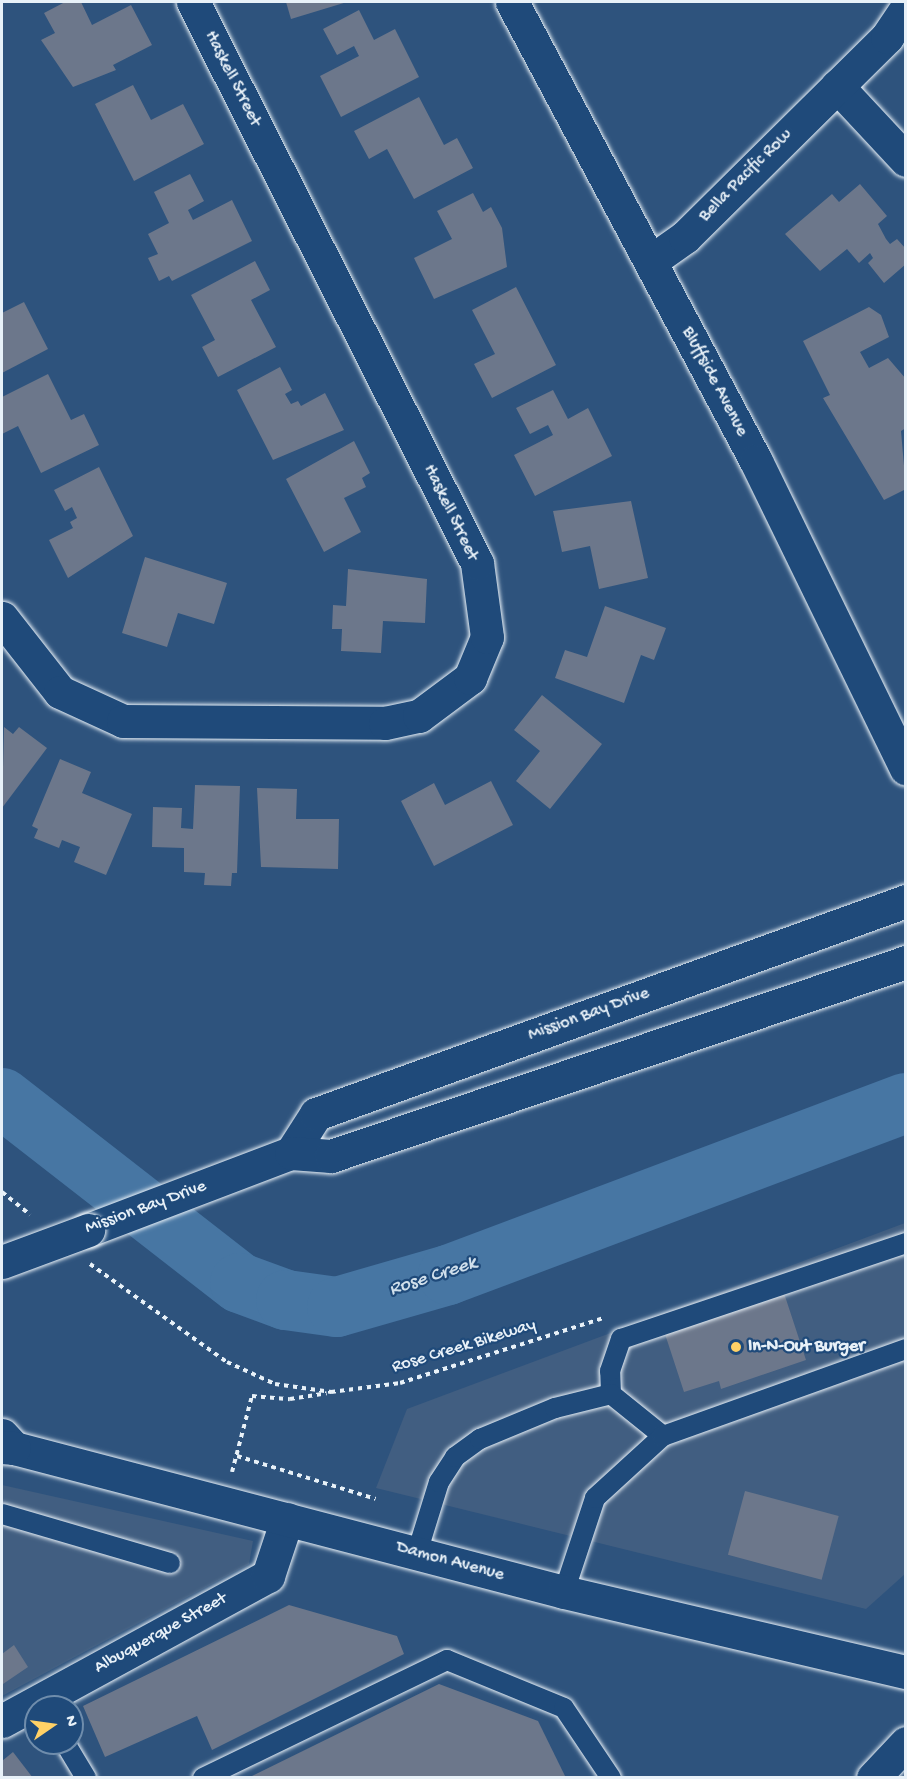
<!DOCTYPE html>
<html>
<head>
<meta charset="utf-8">
<style>
  body { margin:0 }
  #map { position:relative; width:907px; height:1779px; overflow:hidden; background:#2e537d; font-family:"Gochi Hand",sans-serif }
  div>[style] { position:absolute }
  [style*='--x'] { left:calc(var(--x)*1px); top:calc(var(--y)*1px); width:calc(var(--w)*1px); rotate:calc(var(--a)*1deg) }
  .built>* { inset:0; background:#415e81 }
  .river>* { height:60px; margin:-30px; padding:0 30px; transform-origin:30px; border-radius:30px; background:#4776a3 }
  .building>* { inset:0; background:#6c778b; transform-origin:0 0 }
  .path>* { height:4px; margin-top:-2px; transform-origin:0; background:repeating-linear-gradient(90deg,#e8f1f8 0 4.5px,transparent 0 9px) }
  .roads { filter:drop-shadow(0 0 2px #e8f1f8) drop-shadow(0 0 2px #e8f1f8) }
  .service>* { height:20px; margin:-10px; padding:0 10px; transform-origin:10px; border-radius:10px; background:#1f4a7a }
  .minor>* { height:33px; margin:-16.5px; padding:0 16.5px; transform-origin:16.5px; border-radius:16.5px; background:#1f4a7a }
  .tertiary>* { height:33px; margin:-16.5px; padding:0 16.5px; transform-origin:16.5px; border-radius:16.5px; background:#1f4a7a }
  .primary>* { height:33px; margin:-16.5px; padding:0 16.5px; transform-origin:16.5px; border-radius:16.5px; background:#1f4a7a }
  .motorway>* { height:33px; margin:-16.5px; padding:0 16.5px; transform-origin:16.5px; border-radius:16.5px; background:#1f4a7a }
  .bridges { filter:drop-shadow(0 0 2px #e8f1f8) drop-shadow(0 0 2px #e8f1f8) }
  .primary-bridge>* { height:33px; margin:-16.5px; padding:0 16.5px; transform-origin:16.5px; border-radius:16.5px; background:#1f4a7a }
  .dots>* { width:16px; height:16px; translate:-50% -50%; box-sizing:border-box; border:3px solid #1f4a7a; border-radius:50% }
  span { translate:-50% -50%; white-space:nowrap; text-align:center; line-height:1.15; -webkit-text-stroke:4.5px #1f4a7a; paint-order:stroke }
  .street-label { font-size:18px; color:#e8f1f8 }
  .poi-label { font-size:18px; color:#e8f1f8; font-weight:700 }
  .left { translate:0 -50%; text-align:left }
  .water-label { font-size:20px; color:#d0dfeb; font-style:italic }
  .frame { position:absolute; inset:0; border:3px solid #e8f1f8; pointer-events:none }
  .north { position:absolute; left:24px; top:1695px; width:60px; height:60px; box-sizing:border-box; background:#1f4a7a; border:2px solid #6f8dac; border-radius:50%; rotate:77deg; font-size:16px; font-weight:700; line-height:24px; text-align:center; color:#e8f1f8 }
  .north::after { content:''; display:block; margin:auto; width:21px; height:27px; background:#ffd166; clip-path:polygon(50% 0,100% 100%,50% 72%,0 100%) }
</style>
</head>
<body>
<div id="map">
  <div class="built">
    <i style="clip-path:polygon(905px 1223px,905px 1574px,866px 1609px,376px 1488px,407px 1409px)"></i>
    <i style="clip-path:polygon(2px 1485px,253px 1541px,249px 1564px,2px 1696px)"></i>
  </div>
  <div class="river">
    <i style="--x:2;--y:1098;--w:301;--a:37.9"></i>
    <i style="--x:240;--y:1283;--w:49;--a:20.3"></i>
    <i style="--x:286;--y:1300;--w:51;--a:7.8"></i>
    <i style="--x:337;--y:1307;--w:116;--a:-16.1"></i>
    <i style="--x:448;--y:1275;--w:489;--a:-20.6"></i>
  </div>
  <div class="building">
    <i style="clip-path:polygon(65px 2px,81px 2px,92px 25px,131px 5px,152px 45px,113px 65px,116px 70px,73px 87px,41px 40px,55px 33px,44px 13px)"></i>
    <i style="clip-path:polygon(286px 2px,347px 2px,291px 19px)"></i>
    <i style="clip-path:polygon(359px 10px,374px 40px,395px 29px,419px 77px,341px 117px,320px 76px,359px 56px,354px 46px,337px 55px,323px 29px)"></i>
    <i style="clip-path:polygon(133px 85px,151px 120px,183px 104px,204px 144px,134px 181px,95px 104px)"></i>
    <i style="clip-path:polygon(419px 97px,444px 145px,457px 138px,473px 168px,414px 199px,387px 149px,369px 159px,354px 131px)"></i>
    <i style="clip-path:polygon(190px 174px,204px 201px,188px 210px,193px 220px,232px 200px,252px 241px,172px 281px,169px 276px,159px 281px,148px 258px,158px 254px,148px 234px,169px 223px,154px 192px)"></i>
    <i style="clip-path:polygon(860px 184px,887px 216px,878px 224px,886px 239px,890px 244px,897px 239px,906px 249px,906px 264px,884px 283px,868px 263px,873px 258px,870px 253px,859px 263px,847px 249px,820px 271px,785px 234px,832px 194px,839px 202px)"></i>
    <i style="clip-path:polygon(473px 193px,483px 212px,491px 207px,502px 228px,507px 267px,434px 299px,414px 258px,452px 239px,437px 211px)"></i>
    <i style="clip-path:polygon(255px 261px,270px 290px,251px 300px,276px 347px,218px 377px,202px 347px,215px 340px,191px 295px)"></i>
    <i style="clip-path:polygon(516px 287px,556px 365px,492px 398px,474px 364px,495px 354px,472px 310px)"></i>
    <i style="clip-path:polygon(24px 302px,48px 349px,2px 373px,2px 313px)"></i>
    <i style="clip-path:polygon(869px 307px,881px 315px,889px 337px,860px 352px,869px 368px,888px 358px,906px 379px,906px 428px,901px 431px,906px 489px,884px 500px,823px 398px,830px 395px,803px 341px)"></i>
    <i style="clip-path:polygon(280px 367px,292px 390px,285px 394px,291px 404px,298px 401px,301px 406px,325px 393px,344px 430px,273px 460px,237px 390px)"></i>
    <i style="clip-path:polygon(48px 374px,71px 420px,84px 414px,99px 445px,41px 473px,18px 426px,2px 434px,2px 397px)"></i>
    <i style="clip-path:polygon(553px 390px,568px 419px,588px 408px,612px 456px,535px 496px,514px 455px,553px 435px,548px 425px,530px 434px,516px 408px)"></i>
    <i style="clip-path:polygon(354px 441px,370px 473px,362px 478px,366px 487px,344px 498px,361px 532px,324px 552px,286px 479px)"></i>
    <i style="clip-path:polygon(99px 467px,133px 536px,68px 578px,49px 540px,73px 528px,70px 522px,77px 518px,72px 507px,65px 511px,54px 490px)"></i>
    <i style="clip-path:polygon(631px 501px,648px 578px,599px 589px,590px 546px,562px 552px,553px 511px)"></i>
    <i style="clip-path:polygon(145px 557px,227px 583px,214px 624px,178px 613px,167px 647px,122px 633px)"></i>
    <i style="clip-path:polygon(348px 569px,427px 579px,425px 623px,383px 621px,381px 653px,341px 651px,342px 629px,332px 629px,333px 605px,346px 606px)"></i>
    <i style="clip-path:polygon(605px 606px,666px 628px,654px 660px,641px 655px,624px 703px,555px 678px,565px 650px,587px 657px)"></i>
    <i style="clip-path:polygon(542px 695px,602px 744px,550px 809px,516px 781px,540px 751px,514px 730px)"></i>
    <i style="clip-path:polygon(4px 727px,13px 734px,19px 727px,47px 748px,2px 808px)"></i>
    <i style="clip-path:polygon(60px 759px,91px 772px,82px 793px,132px 814px,106px 875px,74px 862px,80px 847px,62px 840px,59px 848px,34px 838px,38px 829px,32px 826px)"></i>
    <i style="clip-path:polygon(491px 781px,513px 825px,434px 866px,401px 801px,434px 783px,445px 805px)"></i>
    <i style="clip-path:polygon(195px 785px,240px 786px,237px 873px,232px 873px,231px 886px,204px 885px,205px 873px,184px 872px,184px 848px,152px 847px,153px 807px,182px 808px,181px 828px,193px 829px)"></i>
    <i style="clip-path:polygon(257px 788px,297px 789px,296px 819px,339px 819px,338px 869px,261px 867px)"></i>
    <i style="clip-path:polygon(782px 1287px,806px 1360px,721px 1389px,719px 1381px,684px 1392px,665px 1334px)"></i>
    <i style="left:745px;top:1491px;width:97px;height:66px;rotate:15deg"></i>
    <i style="clip-path:polygon(289px 1605px,397px 1636px,404px 1654px,212px 1750px,197px 1716px,105px 1757px,83px 1706px)"></i>
    <i style="clip-path:polygon(14px 1645px,28px 1667px,3px 1684px,2px 1654px)"></i>
    <i style="clip-path:polygon(439px 1684px,538px 1721px,566px 1778px,248px 1778px)"></i>
    <i style="clip-path:polygon(13px 1752px,33px 1778px,2px 1778px,2px 1761px)"></i>
  </div>
  <div class="path">
    <i style="--x:2;--y:1192;--w:36;--a:39"></i>
    <i style="--x:90;--y:1264;--w:168;--a:35.6"></i>
    <i style="--x:227;--y:1362;--w:53;--a:24.6"></i>
    <i style="--x:275;--y:1384;--w:57;--a:8.1"></i>
    <i style="--x:331;--y:1392;--w:70;--a:-7.4"></i>
    <i style="--x:400;--y:1383;--w:214;--a:-17.7"></i>
    <i style="--x:237;--y:1456;--w:145;--a:17.2"></i>
    <i style="--x:232;--y:1472;--w:79;--a:-75.3"></i>
    <i style="--x:252;--y:1396;--w:38;--a:5"></i>
    <i style="--x:290;--y:1399;--w:37;--a:-9"></i>
  </div>
  <div class="roads">
    <div class="service">
      <i style="--x:663;--y:1436;--w:67;--a:-141.1"></i>
      <i style="--x:611;--y:1394;--w:23;--a:-92"></i>
      <i style="--x:610;--y:1371;--w:34;--a:-71"></i>
      <i style="--x:621;--y:1339;--w:301;--a:-18.6"></i>
      <i style="--x:2;--y:1514;--w:175;--a:16.3"></i>
      <i style="--x:417;--y:1553;--w:74;--a:-72.8"></i>
      <i style="--x:439;--y:1482;--w:30;--a:-57"></i>
      <i style="--x:455;--y:1457;--w:31;--a:-36"></i>
      <i style="--x:480;--y:1439;--w:81;--a:-22.5"></i>
      <i style="--x:555;--y:1408;--w:58;--a:-14"></i>
      <i style="--x:564;--y:1592;--w:99;--a:-71.7"></i>
      <i style="--x:595;--y:1498;--w:92;--a:-42.4"></i>
      <i style="--x:663;--y:1436;--w:258;--a:-19.7"></i>
      <i style="--x:65;--y:1743;--w:41;--a:59"></i>
      <i style="--x:203;--y:1778;--w:271;--a:-25.8"></i>
      <i style="--x:447;--y:1660;--w:126;--a:22.3"></i>
      <i style="--x:564;--y:1708;--w:84;--a:56.1"></i>
    </div>
    <div class="minor">
      <i style="--x:837;--y:86;--w:101;--a:47"></i>
      <i style="--x:651;--y:261;--w:42;--a:-35.2"></i>
      <i style="--x:685;--y:237;--w:284;--a:-44.7"></i>
      <i style="--x:887;--y:37;--w:34;--a:-56"></i>
      <i style="--x:2;--y:618;--w:94;--a:51.9"></i>
      <i style="--x:60;--y:692;--w:69;--a:24.7"></i>
      <i style="--x:123;--y:721;--w:262;--a:0.4"></i>
      <i style="--x:385;--y:723;--w:35;--a:-12"></i>
      <i style="--x:419;--y:716;--w:64;--a:-36.7"></i>
      <i style="--x:470;--y:678;--w:44;--a:-67.5"></i>
      <i style="--x:487;--y:637;--w:75;--a:-97.7"></i>
      <i style="--x:477;--y:563;--w:629;--a:-116.85"></i>
      <i style="--x:2;--y:1721;--w:303;--a:-28.6"></i>
      <i style="--x:268;--y:1576;--w:60;--a:-71.6"></i>
    </div>
    <div class="tertiary">
      <i style="--x:512;--y:2;--w:520;--a:62.01"></i>
      <i style="--x:756;--y:461;--w:342;--a:64"></i>
      <i style="--x:2;--y:1435;--w:18;--a:47"></i>
      <i style="--x:14;--y:1448;--w:569;--a:14.67"></i>
      <i style="--x:564;--y:1592;--w:351;--a:13.2"></i>
    </div>
    <div class="primary">
      <i style="--x:291;--y:1153;--w:46;--a:-57.3"></i>
      <i style="--x:316;--y:1114;--w:627;--a:-19.85"></i>
      <i style="--x:88;--y:1230;--w:217;--a:-20.8"></i>
      <i style="--x:291;--y:1153;--w:40;--a:4.3"></i>
      <i style="--x:331;--y:1156;--w:607;--a:-18.64"></i>
      <i style="--x:2;--y:1447;--w:12;--a:5"></i>
    </div>
    <div class="motorway">
      <i style="--x:873;--y:1778;--w:48;--a:-46.7"></i>
    </div>
  </div>
  <div class="bridges">
    <div class="primary-bridge">
      <i style="--x:2;--y:1262;--w:92;--a:-20.4"></i>
    </div>
  </div>
  <div class="dots">
    <i style="left:736px;top:1347px;background:#ffd166"></i>
  </div>
  <div class="street-label">
    <span style="left:232px;top:79px;rotate:63deg">Haskell Street</span>
    <span style="left:746px;top:176px;rotate:-45deg">Bella Pacific Row</span>
    <span style="left:714px;top:382px;rotate:62deg">Bluffside Avenue</span>
    <span style="left:450px;top:513px;rotate:64deg">Haskell Street</span>
    <span style="left:589px;top:1015px;rotate:-20deg">Mission Bay Drive</span>
    <span style="left:146px;top:1208px;rotate:-20deg">Mission Bay Drive</span>
    <span style="left:464px;top:1347px;rotate:-17deg">Rose Creek Bikeway</span>
    <span style="left:450px;top:1562px;rotate:15deg">Damon Avenue</span>
    <span style="left:161px;top:1634px;rotate:-29deg">Albuquerque Street</span>
  </div>
  <div class="poi-label">
    <span class="left" style="left:748px;top:1347px">In-N-Out Burger</span>
  </div>
  <div class="water-label">
    <span style="left:433px;top:1277px;rotate:-18deg">Rose Creek</span>
  </div>
  <div class="frame"></div>
  <div class="north">N</div>
</div>
</body>
</html>
